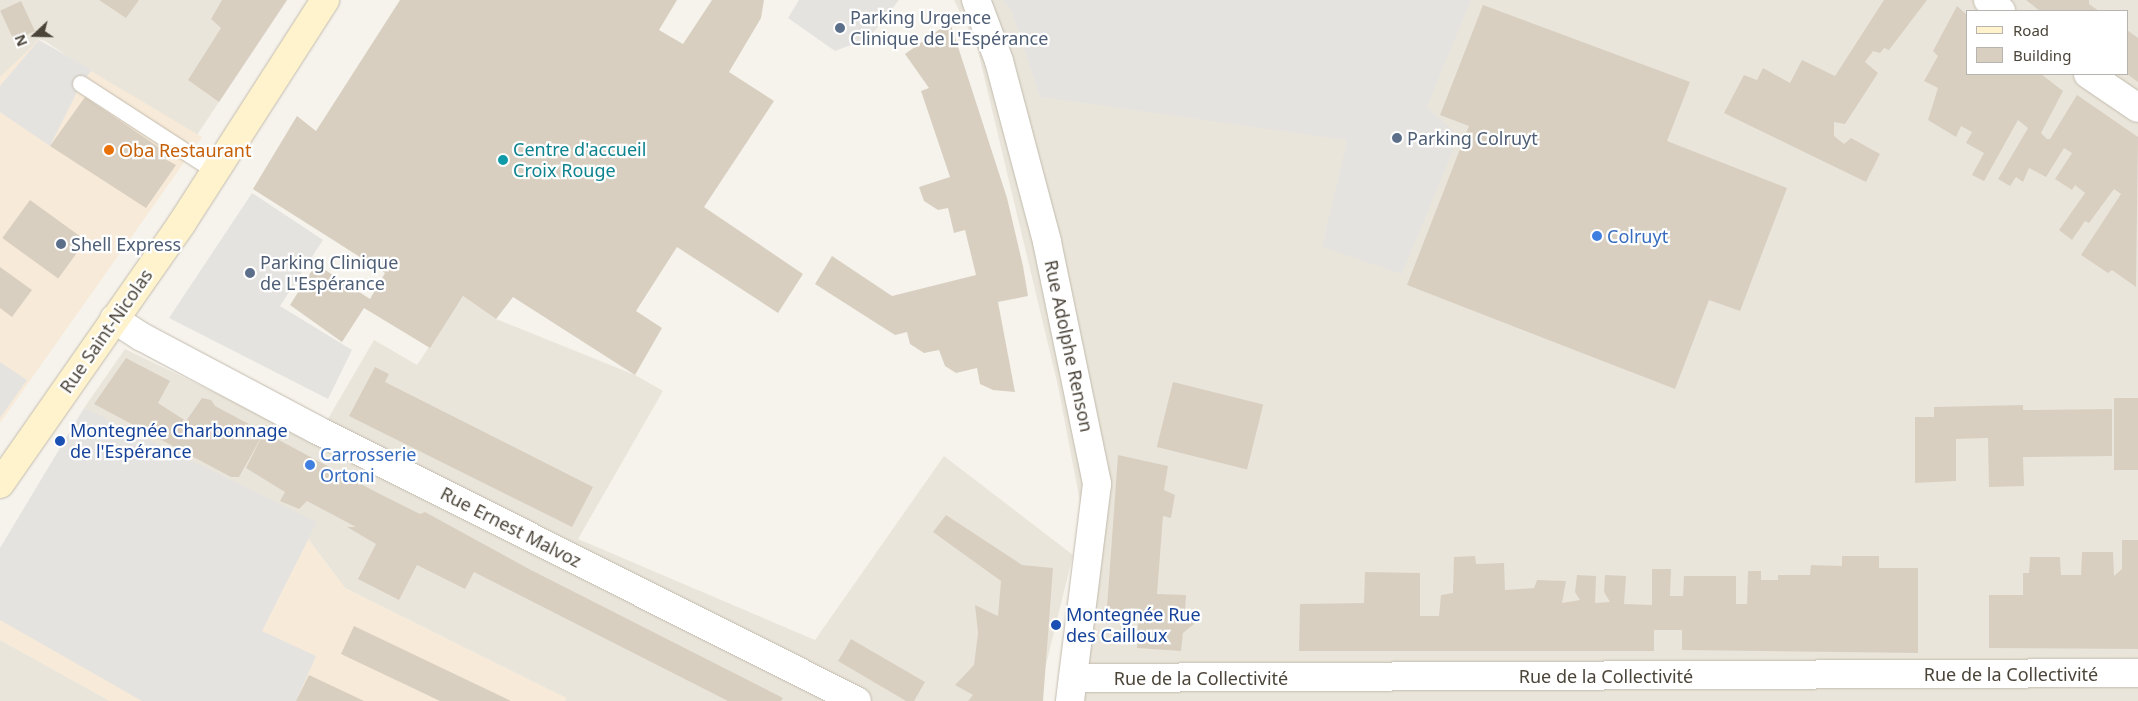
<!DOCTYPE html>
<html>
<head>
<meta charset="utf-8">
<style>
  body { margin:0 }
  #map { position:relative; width:2138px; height:701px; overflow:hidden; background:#f6f3ec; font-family:"Noto Sans",sans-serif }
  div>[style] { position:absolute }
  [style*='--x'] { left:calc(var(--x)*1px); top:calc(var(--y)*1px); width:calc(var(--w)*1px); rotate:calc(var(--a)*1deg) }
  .residential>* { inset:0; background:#eae5da }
  .commercial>* { inset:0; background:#f7ead8 }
  .parking>* { inset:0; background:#e5e3e0 }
  .building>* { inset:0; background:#d8cfc1; transform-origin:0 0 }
  .roads { filter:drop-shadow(0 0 1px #c2bbae) drop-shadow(0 0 1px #c2bbae) }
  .lane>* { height:16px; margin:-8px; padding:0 8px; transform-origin:8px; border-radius:8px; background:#fff }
  .street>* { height:28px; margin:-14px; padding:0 14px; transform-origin:14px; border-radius:14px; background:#fff }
  .secondary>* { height:28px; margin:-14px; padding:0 14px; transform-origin:14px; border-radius:14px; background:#fff3cd }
  .dots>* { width:14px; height:14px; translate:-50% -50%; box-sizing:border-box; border:2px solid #fff; border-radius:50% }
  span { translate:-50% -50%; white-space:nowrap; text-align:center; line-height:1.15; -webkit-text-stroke:4.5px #fff; paint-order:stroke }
  .service-label { font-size:18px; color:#4e5e75 }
  .left { translate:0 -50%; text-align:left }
  .food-label { font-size:18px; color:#c56008 }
  .culture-label { font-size:18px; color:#0d838f }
  .shop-label { font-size:18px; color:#366cbe }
  .street-label { font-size:18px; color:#4b4439 }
  .transit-label { font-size:18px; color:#164399 }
  .legend { position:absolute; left:1966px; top:10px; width:162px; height:65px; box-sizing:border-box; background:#fff; border:1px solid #b7b4b0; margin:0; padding:6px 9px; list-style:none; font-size:15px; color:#4b4439 }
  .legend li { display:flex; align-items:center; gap:10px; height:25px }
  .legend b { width:25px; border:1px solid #b7b4b0 }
  .north { position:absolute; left:10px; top:10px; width:50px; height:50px; -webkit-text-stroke:4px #fff; paint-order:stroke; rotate:249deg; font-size:14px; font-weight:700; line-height:20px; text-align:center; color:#4b4439 }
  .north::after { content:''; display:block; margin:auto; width:18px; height:22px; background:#4b4439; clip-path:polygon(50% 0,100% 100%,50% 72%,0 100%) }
</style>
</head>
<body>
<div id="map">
  <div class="residential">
    <i style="clip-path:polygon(0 0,287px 0,193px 141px,45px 41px,39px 39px,0 84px)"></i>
    <i style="clip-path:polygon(evenodd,954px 0,2138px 0,2138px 701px,1083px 701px,1094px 575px,1058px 386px,977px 47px,954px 0,1967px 11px,2127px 11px,2127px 74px,1967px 74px,1967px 11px)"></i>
    <i style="clip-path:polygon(463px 296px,496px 319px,635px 375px,663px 391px,578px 539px,815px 640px,944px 456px,1073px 555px,1037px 701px,565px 701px,566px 698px,345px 588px,305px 535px,84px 408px,125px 349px,315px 441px,374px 340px,417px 365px)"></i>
    <i style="clip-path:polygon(0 640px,20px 651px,110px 701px,0 701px)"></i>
  </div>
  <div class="commercial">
    <i style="clip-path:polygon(39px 40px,202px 137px,0 423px,0 77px)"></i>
    <i style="clip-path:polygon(83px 422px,305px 535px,345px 588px,566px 698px,565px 701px,110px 701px,0 640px,0 548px)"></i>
  </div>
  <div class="parking">
    <i style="clip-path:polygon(799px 0,899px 0,869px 38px,835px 51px,788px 18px)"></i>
    <i style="clip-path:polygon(1003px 0,1471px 0,1427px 107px,1459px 136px,1402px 274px,1322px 247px,1347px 140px,1040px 97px,1011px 10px)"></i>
    <i style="clip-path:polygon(39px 40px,92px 70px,81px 84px,50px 146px,0 112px,0 86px)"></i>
    <i style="clip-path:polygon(252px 193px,323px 240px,280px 306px,352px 350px,328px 399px,169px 318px)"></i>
    <i style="clip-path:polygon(0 362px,27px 380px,0 418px)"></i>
    <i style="clip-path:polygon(84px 408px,317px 522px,262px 631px,316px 656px,296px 701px,142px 701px,0 620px,0 548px)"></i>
  </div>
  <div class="building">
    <i style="clip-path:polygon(99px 0,139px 0,126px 18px)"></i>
    <i style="clip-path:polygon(222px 0,287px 0,219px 102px,188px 80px,221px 28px,211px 19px)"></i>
    <i style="clip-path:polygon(400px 0,677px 0,659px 30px,683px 44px,712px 0,764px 0,761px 18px,729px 72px,774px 101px,704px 207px,803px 274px,778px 313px,677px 247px,636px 311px,662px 328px,635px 375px,513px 297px,496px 319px,463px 296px,430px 348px,364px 308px,342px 342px,290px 305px,316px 264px,370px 299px,385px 273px,253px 189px,297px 116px,316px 131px)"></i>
    <i style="clip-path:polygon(1884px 0,1927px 0,1889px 50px,1884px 48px,1880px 53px,1873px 51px,1865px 62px,1878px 73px,1845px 124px,1834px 122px,1834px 136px,1844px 144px,1851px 138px,1880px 154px,1866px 182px,1724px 113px,1744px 75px,1757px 80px,1763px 68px,1790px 83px,1802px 60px,1835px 76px)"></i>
    <i style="clip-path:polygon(2026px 0,2089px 0,2089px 4px,2099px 11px,2040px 11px)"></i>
    <i style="left:21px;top:1px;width:33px;height:23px;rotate:65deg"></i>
    <i style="clip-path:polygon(1483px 5px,1690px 82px,1667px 141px,1787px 188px,1740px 311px,1709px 300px,1675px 389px,1407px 285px,1469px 126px,1440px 115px)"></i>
    <i style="clip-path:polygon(1957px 6px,1967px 15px,1967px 74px,2041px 74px,2063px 91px,2041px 133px,2047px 139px,2050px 139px,2077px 95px,2138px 137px,2136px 287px,2112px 270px,2108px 273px,2081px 255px,2121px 194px,2114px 189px,2089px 223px,2085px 221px,2072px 240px,2059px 230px,2085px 193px,2075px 185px,2072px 190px,2055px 179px,2072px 153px,2064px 148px,2046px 177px,2029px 168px,2023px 182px,2016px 177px,2010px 186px,1998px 179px,2028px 128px,2018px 120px,1984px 181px,1972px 175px,1984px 153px,1966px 143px,1972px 132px,1961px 126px,1956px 137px,1928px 120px,1938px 88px,1924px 81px,1938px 56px,1933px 51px)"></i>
    <i style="clip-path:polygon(950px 22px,1007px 198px,1023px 266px,1028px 296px,998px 302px,1015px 392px,993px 390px,980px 384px,977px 368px,956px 373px,945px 366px,939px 350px,924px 353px,910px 344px,907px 332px,895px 335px,815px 284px,832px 256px,892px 296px,976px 275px,965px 230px,954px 233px,948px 208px,938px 210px,924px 201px,919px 187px,950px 177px,921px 91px,929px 88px,905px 54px)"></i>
    <i style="clip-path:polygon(2127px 30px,2138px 38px,2138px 82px,2127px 74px)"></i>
    <i style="clip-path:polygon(85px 97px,167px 153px,165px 159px,176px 165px,146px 208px,50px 146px)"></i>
    <i style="left:30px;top:200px;width:69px;height:47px;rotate:36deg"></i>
    <i style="clip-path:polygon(0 267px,32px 290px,12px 317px,0 308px)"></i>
    <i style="clip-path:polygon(126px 358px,170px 381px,158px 403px,186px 421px,202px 398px,211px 400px,215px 406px,264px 432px,239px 477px,231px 477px,94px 404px)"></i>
    <i style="clip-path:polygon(375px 367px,389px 374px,385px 382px,593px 487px,572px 527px,349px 416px)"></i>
    <i style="left:1173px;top:382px;width:93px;height:67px;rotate:14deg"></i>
    <i style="left:2114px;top:398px;width:24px;height:72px"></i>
    <i style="clip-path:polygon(2023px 405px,2023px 410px,2112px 409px,2112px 456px,2023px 457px,2024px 486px,1989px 487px,1988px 438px,1956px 439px,1956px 481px,1915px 483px,1915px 417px,1934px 417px,1934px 407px)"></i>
    <i style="clip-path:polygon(264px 432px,374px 491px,420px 514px,425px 512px,531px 570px,783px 698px,781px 701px,728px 701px,474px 572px,465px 589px,417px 565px,399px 600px,358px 579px,376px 544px,347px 527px,356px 527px,307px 501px,299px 509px,280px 501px,285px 492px,246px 468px)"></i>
    <i style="clip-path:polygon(1118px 455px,1168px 466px,1164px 490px,1175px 495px,1171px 518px,1163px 516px,1157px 594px,1186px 595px,1185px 611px,1194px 624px,1183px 633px,1181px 651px,1137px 648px,1138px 623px,1106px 621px)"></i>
    <i style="clip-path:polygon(946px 515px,1022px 565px,1053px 568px,1043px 701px,968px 701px,973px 695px,955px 685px,974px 665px,978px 633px,975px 605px,998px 616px,1001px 581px,933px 532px)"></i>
    <i style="clip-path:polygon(2122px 540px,2138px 540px,2138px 649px,1989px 648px,1989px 595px,2023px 595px,2023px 573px,2029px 573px,2030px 557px,2060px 557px,2061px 575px,2081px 575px,2082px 552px,2113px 552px,2114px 576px,2122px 569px)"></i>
    <i style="clip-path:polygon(1475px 556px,1476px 564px,1504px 563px,1505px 590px,1534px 588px,1537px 580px,1566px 581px,1562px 603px,1580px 600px,1575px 592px,1577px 575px,1596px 576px,1595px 603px,1610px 602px,1604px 592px,1605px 575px,1626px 576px,1624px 604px,1652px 605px,1652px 569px,1671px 569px,1670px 596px,1683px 596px,1684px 576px,1736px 576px,1736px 604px,1747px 604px,1748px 571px,1761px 571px,1761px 580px,1778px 580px,1778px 575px,1810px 575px,1811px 565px,1842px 566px,1842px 556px,1879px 556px,1879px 568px,1918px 568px,1918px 653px,1682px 650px,1682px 630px,1654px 630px,1654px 651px,1299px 651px,1300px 604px,1364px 603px,1365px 572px,1420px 573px,1420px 616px,1439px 616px,1441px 595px,1453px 593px,1454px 557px)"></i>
    <i style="clip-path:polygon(354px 626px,511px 701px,440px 701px,341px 654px)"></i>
    <i style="clip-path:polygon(851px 639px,925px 682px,914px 701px,906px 701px,838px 661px)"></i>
    <i style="clip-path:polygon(309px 675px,364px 701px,296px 701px)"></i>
  </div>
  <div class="roads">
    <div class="lane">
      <i style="--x:81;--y:84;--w:160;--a:33"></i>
    </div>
    <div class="street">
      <i style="--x:976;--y:0;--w:65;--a:69.3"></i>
      <i style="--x:999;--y:61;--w:187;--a:75.1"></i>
      <i style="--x:1047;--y:242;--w:247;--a:78.3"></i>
      <i style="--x:1097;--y:484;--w:219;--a:97.1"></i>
      <i style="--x:1988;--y:0;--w:17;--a:40"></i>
      <i style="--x:2088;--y:74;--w:60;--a:34.2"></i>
      <i style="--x:114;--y:319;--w:33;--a:33"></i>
      <i style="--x:142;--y:337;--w:198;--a:28"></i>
      <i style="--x:317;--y:430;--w:604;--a:26.65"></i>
      <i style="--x:1074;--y:678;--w:1064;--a:-0.27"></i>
    </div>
    <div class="secondary">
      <i style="--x:0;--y:484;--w:318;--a:-55.1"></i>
      <i style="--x:182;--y:223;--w:265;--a:-57.3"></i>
    </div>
  </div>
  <div class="dots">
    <i style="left:840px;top:28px;background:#5c6f8a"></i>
    <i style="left:1397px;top:138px;background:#5c6f8a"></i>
    <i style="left:109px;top:150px;background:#e8710a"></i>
    <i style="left:503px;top:160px;background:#0f9aa8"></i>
    <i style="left:1597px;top:236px;background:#3f7fe0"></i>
    <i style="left:61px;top:244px;background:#5c6f8a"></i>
    <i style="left:250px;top:273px;background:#5c6f8a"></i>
    <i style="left:60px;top:441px;background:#1a4fb4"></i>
    <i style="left:310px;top:465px;background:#3f7fe0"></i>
    <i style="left:1056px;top:625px;background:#1a4fb4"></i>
  </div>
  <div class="service-label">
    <span class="left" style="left:850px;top:28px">Parking Urgence<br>Clinique de L'Espérance</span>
    <span class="left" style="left:1407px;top:138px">Parking Colruyt</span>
    <span class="left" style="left:71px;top:244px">Shell Express</span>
    <span class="left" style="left:260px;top:273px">Parking Clinique<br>de L'Espérance</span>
  </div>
  <div class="food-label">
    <span class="left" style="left:119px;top:150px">Oba Restaurant</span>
  </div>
  <div class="culture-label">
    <span class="left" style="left:513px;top:160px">Centre d'accueil<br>Croix Rouge</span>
  </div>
  <div class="shop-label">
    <span class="left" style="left:1607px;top:236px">Colruyt</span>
    <span class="left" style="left:320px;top:465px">Carrosserie<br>Ortoni</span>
  </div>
  <div class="street-label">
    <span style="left:106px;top:331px;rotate:-55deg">Rue Saint-Nicolas</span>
    <span style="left:1069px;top:346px;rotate:78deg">Rue Adolphe Renson</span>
    <span style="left:511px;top:527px;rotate:27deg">Rue Ernest Malvoz</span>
    <span style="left:2011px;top:674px">Rue de la Collectivité</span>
    <span style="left:1606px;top:676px">Rue de la Collectivité</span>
    <span style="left:1201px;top:678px">Rue de la Collectivité</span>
  </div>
  <div class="transit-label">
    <span class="left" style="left:70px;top:441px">Montegnée Charbonnage<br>de l'Espérance</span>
    <span class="left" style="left:1066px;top:625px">Montegnée Rue<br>des Cailloux</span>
  </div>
  <ul class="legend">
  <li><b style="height:6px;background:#fff3cd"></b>Road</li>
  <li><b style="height:14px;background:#d8cfc1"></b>Building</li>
  </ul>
  <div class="north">N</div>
</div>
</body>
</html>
